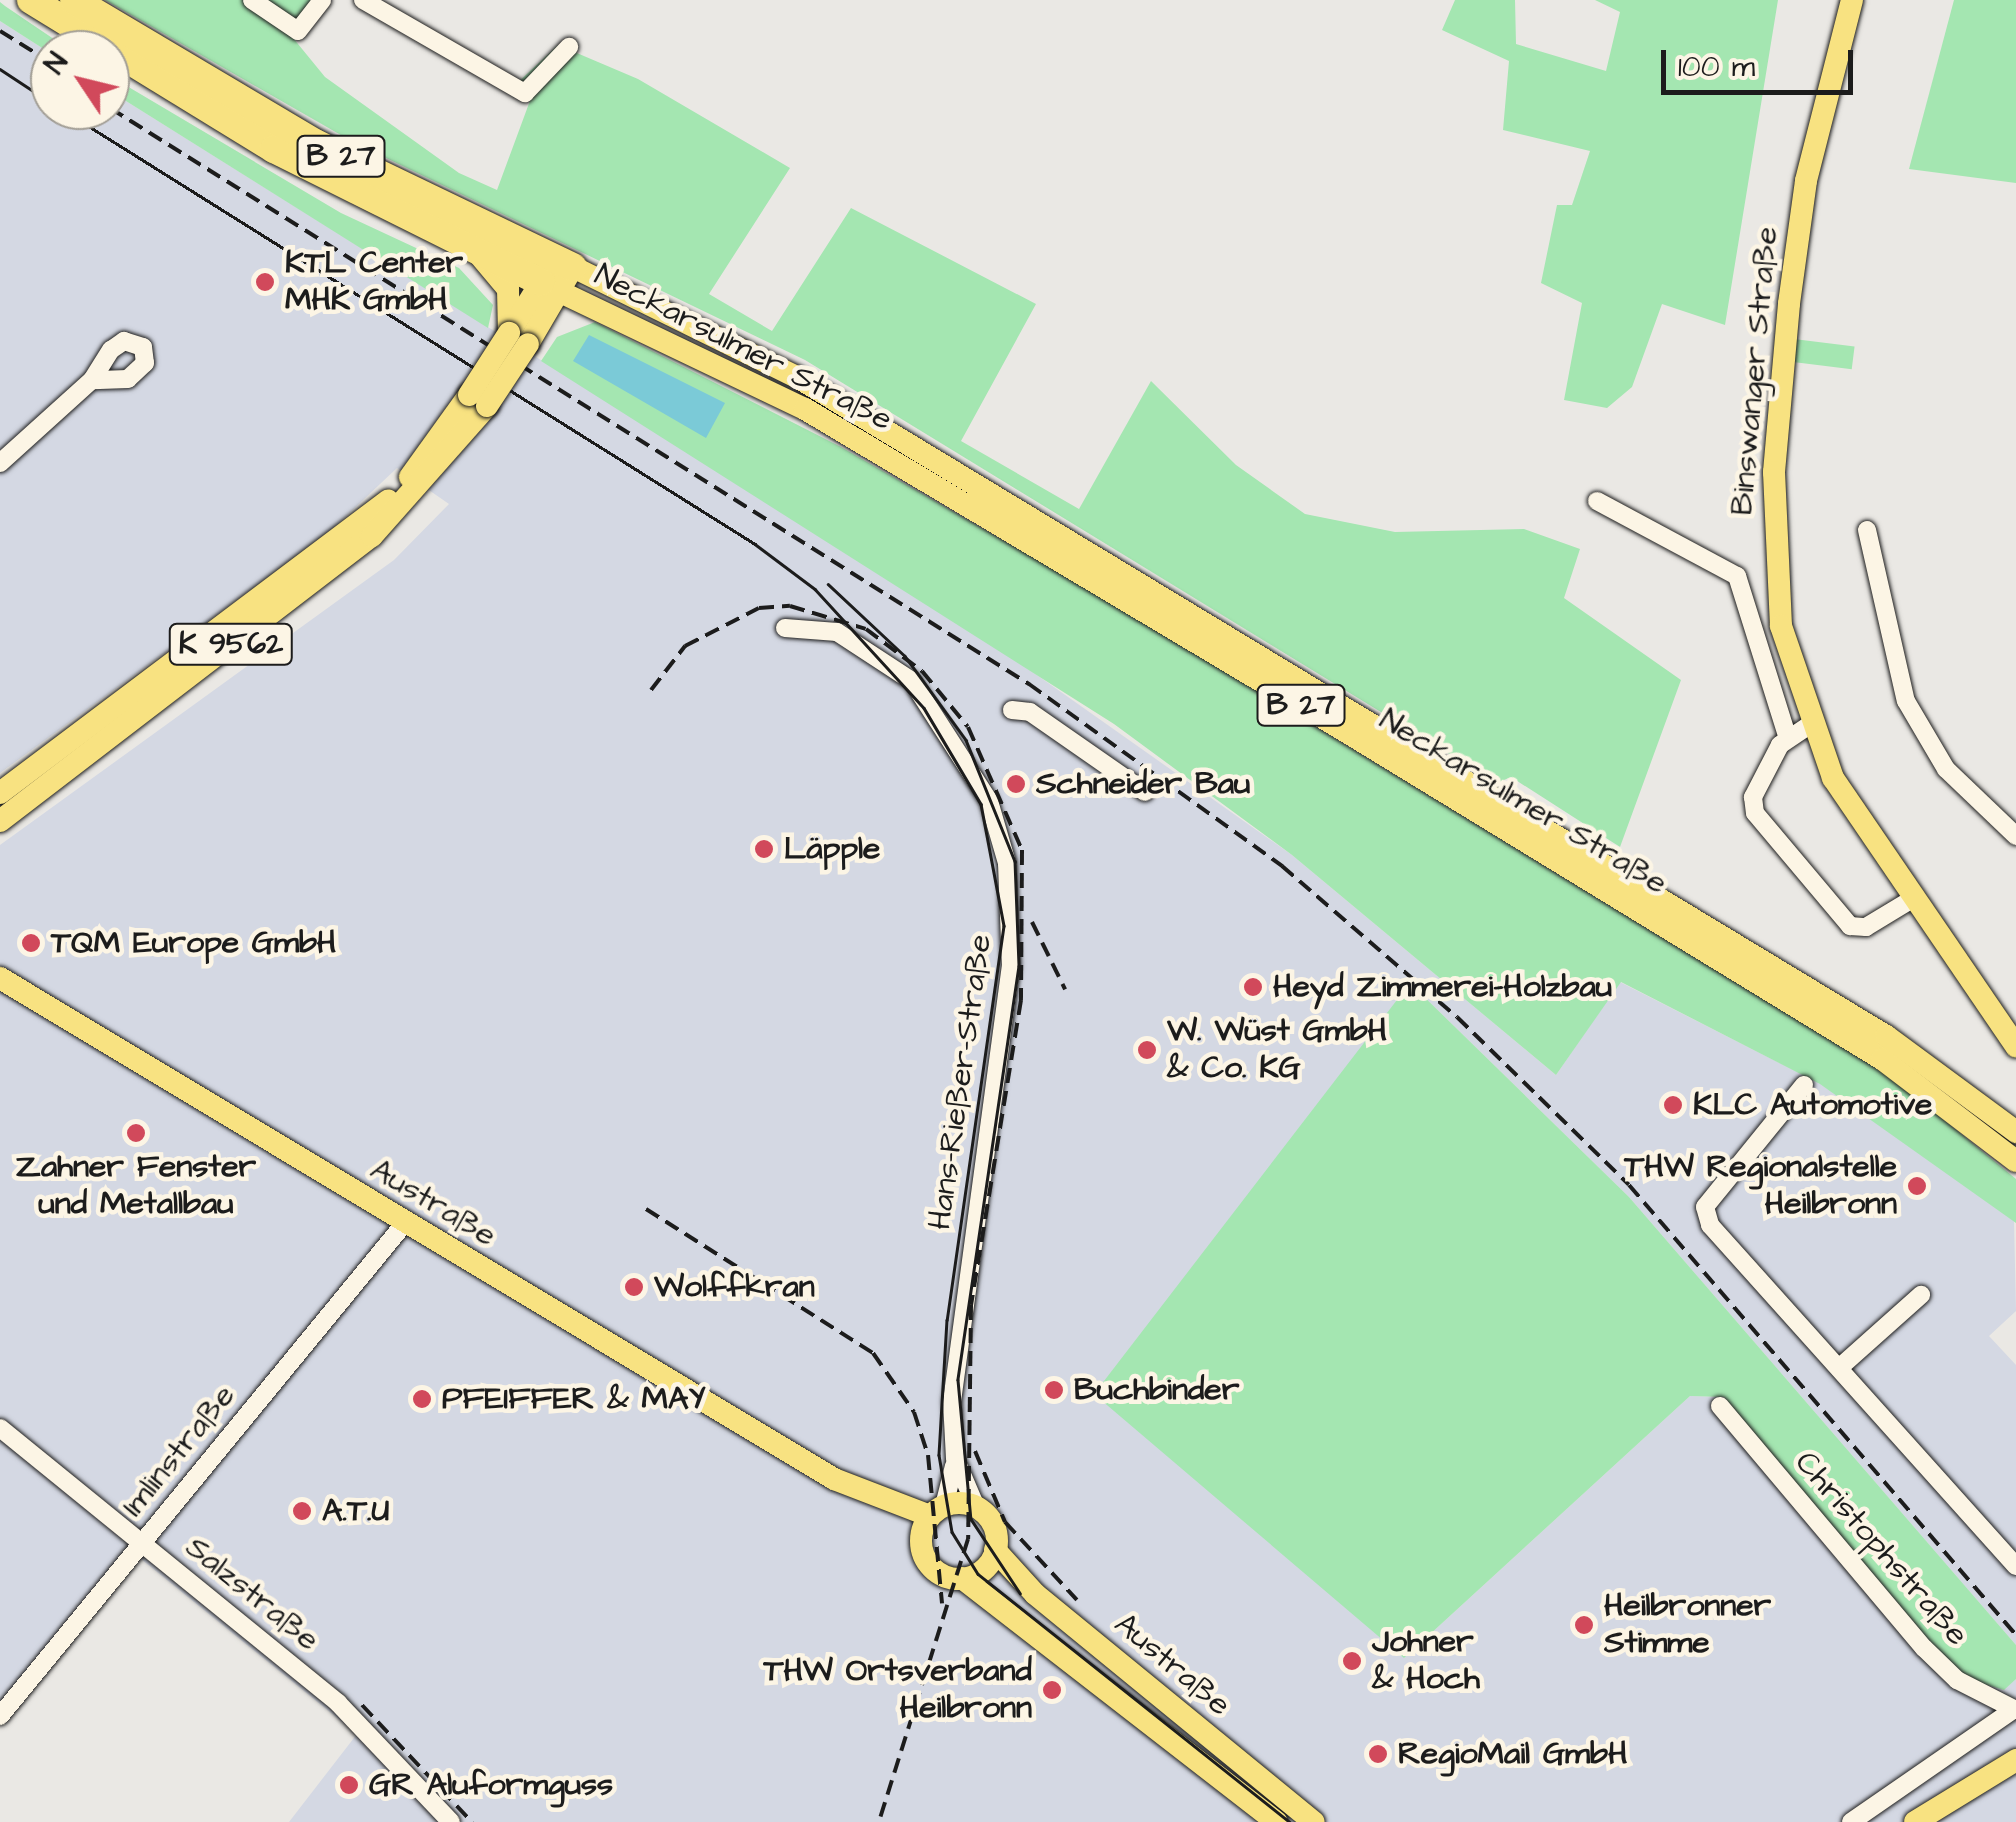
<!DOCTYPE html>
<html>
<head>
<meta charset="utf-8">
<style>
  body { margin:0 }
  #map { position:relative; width:2016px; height:1822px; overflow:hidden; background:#eae8e4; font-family:"Architects Daughter",sans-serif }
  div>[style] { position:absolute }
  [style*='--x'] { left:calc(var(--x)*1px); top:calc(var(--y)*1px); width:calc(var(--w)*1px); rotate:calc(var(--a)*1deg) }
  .built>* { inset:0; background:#d4d8e3 }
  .green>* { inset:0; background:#a4e6b1; transform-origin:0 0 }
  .water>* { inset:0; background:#7bcad7 }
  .roads { filter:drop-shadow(0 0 2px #1c1c1c) drop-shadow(0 0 2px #1c1c1c) }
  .minor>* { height:18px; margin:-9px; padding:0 9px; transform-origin:9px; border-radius:9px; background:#fcf5e5 }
  .major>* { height:22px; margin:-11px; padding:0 11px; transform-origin:11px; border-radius:11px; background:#f8e281 }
  .major>.ring { margin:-11px; padding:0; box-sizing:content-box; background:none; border:22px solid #f8e281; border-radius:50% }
  .highway>* { height:28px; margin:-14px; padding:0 14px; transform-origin:14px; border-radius:14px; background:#f8e281 }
  .tram>* { height:2.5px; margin:-1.25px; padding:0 1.25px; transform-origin:1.25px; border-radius:1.25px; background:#1c1c1c }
  .rail>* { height:4px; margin-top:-2px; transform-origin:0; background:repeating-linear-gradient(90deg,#1c1c1c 0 15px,transparent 0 23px) }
  .bridges { filter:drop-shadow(0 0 2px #1c1c1c) drop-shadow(0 0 2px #1c1c1c) }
  .major-bridge>* { height:22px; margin:-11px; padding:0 11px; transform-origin:11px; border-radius:11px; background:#f8e281 }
  .dots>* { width:28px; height:28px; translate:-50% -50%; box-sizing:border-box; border:5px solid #fcf5e5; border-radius:50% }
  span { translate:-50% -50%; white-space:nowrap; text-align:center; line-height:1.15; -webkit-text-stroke:9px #fcf5e5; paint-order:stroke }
  .shield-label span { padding:2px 8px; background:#fcf5e5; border:2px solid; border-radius:8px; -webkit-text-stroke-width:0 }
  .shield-label { font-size:30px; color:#1c1c1c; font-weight:700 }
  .poi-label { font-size:32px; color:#1c1c1c; font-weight:700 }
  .left { translate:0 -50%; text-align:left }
  .right { translate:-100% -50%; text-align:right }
  .street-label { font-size:32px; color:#1c1c1c }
  .north { position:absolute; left:30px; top:30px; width:100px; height:100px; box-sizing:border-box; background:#fcf5e5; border:2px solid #a29e95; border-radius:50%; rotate:305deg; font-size:28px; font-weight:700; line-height:40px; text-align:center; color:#1c1c1c }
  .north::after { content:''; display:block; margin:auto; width:35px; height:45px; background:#d1495b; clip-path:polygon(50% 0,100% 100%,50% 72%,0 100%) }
  .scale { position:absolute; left:1661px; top:50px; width:192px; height:45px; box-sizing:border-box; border:5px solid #1c1c1c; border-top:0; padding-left:12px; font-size:30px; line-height:35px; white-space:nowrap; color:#1c1c1c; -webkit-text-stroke:8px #fcf5e5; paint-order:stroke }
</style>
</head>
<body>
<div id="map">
  <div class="built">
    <i style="clip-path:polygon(0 21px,50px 53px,50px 110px,110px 110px,110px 91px,973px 630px,1292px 855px,1556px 1075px,1620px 982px,1821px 1084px,2014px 1221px,2016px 1311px,1989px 1336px,2016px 1365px,2016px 1645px,1629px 1197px,1410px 983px,1404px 1658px,1690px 1396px,1724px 1397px,2003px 1690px,2016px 1679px,2016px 1822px,289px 1822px,357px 1734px,130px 1550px,0 1706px,0 845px,394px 560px,449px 504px,397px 468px,327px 534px,0 773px)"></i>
  </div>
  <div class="green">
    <i style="clip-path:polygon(105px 0,318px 0,289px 33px,325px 77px,459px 173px,497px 190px,531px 98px,513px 87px,558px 45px,638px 79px,790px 168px,709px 294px,772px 331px,851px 208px,1036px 304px,961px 441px,1079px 509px,1151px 381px,1236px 465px,1305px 514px,1395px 532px,1524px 529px,1580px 549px,1564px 598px,1681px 680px,1620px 847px,1511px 777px,1497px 783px,805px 360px,353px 142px)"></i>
    <i style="clip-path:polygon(1455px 0,1515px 0,1516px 44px,1606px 71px,1620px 12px,1595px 0,1778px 0,1725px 325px,1662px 304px,1632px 387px,1607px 408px,1564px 400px,1582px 303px,1541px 283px,1557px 205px,1572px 205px,1590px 151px,1503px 130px,1509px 61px,1442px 30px)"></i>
    <i style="clip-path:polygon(1954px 0,2016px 0,2016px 183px,1909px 169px)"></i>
    <i style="clip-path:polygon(0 2px,5px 6px,70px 50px,50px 53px,0 21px)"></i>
    <i style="clip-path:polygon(110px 76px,341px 213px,459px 268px,493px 305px,488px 328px,110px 91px)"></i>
    <i style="clip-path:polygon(595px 322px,841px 447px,1124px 610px,1894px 1079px,2016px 1179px,2016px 1223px,1820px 1084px,1621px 982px,1556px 1075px,1292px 855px,1114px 724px,541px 361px,557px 337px)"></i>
    <i style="left:1794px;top:339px;width:61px;height:23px;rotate:7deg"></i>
    <i style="clip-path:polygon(1410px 983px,1629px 1197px,2016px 1645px,2016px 1679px,2004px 1690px,1960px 1677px,1724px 1397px,1690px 1396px,1404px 1658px,1094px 1394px)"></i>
  </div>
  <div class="water">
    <i style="clip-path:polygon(589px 335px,725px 403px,706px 438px,573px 361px)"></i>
  </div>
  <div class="roads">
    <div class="minor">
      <i style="--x:252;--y:0;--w:55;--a:34"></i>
      <i style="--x:298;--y:31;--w:39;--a:-52"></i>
      <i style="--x:363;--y:0;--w:187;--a:29.9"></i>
      <i style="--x:525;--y:93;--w:64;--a:-46.3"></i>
      <i style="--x:0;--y:463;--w:124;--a:-42.1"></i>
      <i style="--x:92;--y:380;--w:36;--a:-58"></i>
      <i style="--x:111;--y:350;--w:16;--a:-35"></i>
      <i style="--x:124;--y:341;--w:20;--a:18"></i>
      <i style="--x:143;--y:347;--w:16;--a:83"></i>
      <i style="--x:145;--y:363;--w:23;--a:137"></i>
      <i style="--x:128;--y:379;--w:36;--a:178"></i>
      <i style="--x:1597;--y:501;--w:159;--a:28.2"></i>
      <i style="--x:1737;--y:576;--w:168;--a:72.6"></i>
      <i style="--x:1867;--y:530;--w:175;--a:77.2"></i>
      <i style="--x:1906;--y:701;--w:79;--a:59.5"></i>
      <i style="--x:1946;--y:769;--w:97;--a:43.7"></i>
      <i style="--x:785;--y:628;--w:52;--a:4.4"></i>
      <i style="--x:837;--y:632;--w:90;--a:33.2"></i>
      <i style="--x:912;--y:681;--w:143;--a:57.3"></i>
      <i style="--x:989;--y:801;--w:65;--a:73.8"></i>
      <i style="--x:1007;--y:863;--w:102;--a:87.8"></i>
      <i style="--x:1011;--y:965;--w:440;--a:97.7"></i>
      <i style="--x:952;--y:1401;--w:57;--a:87"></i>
      <i style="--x:955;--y:1458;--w:53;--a:66.8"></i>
      <i style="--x:1012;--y:710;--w:18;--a:6"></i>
      <i style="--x:1030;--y:712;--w:140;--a:34.8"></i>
      <i style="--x:1808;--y:726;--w:34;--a:146"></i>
      <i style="--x:1780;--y:745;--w:59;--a:117.4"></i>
      <i style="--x:1753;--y:797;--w:16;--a:83"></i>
      <i style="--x:1755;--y:813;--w:148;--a:49.9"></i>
      <i style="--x:1850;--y:926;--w:16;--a:4"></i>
      <i style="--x:1866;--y:927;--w:50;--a:-31.2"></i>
      <i style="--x:1804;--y:1085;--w:157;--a:129.1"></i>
      <i style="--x:1705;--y:1207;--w:19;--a:74"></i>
      <i style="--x:1710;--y:1225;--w:458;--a:48.1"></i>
      <i style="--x:1839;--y:1368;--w:110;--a:-41.7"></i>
      <i style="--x:1720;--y:1406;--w:317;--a:49.9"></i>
      <i style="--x:1924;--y:1648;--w:46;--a:44.1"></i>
      <i style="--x:1957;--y:1680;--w:66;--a:27"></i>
      <i style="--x:0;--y:1428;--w:436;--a:39.1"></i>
      <i style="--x:338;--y:1703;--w:164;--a:46.5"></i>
      <i style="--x:944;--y:1506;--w:41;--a:-76"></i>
      <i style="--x:0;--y:1716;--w:637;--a:-50.61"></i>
      <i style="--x:1851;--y:1822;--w:198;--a:-34.7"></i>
    </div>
    <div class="major">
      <i style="--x:1852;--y:0;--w:187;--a:104.3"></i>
      <i style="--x:1806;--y:181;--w:124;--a:97.9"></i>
      <i style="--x:1789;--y:304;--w:169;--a:95.1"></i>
      <i style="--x:1774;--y:472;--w:154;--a:87.4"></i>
      <i style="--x:1781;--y:626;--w:161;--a:71.1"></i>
      <i style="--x:1833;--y:778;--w:325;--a:55.7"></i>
      <i style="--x:481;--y:257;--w:42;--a:49.8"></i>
      <i style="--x:508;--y:289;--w:44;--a:88.7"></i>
      <i style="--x:548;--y:286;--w:285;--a:25.6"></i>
      <i style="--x:805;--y:409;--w:629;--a:30.81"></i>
      <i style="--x:1345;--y:731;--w:629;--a:31.42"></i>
      <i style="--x:1882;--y:1059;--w:168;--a:37.3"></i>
      <i style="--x:511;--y:330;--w:73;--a:-57.8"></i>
      <i style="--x:528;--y:344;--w:89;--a:-59.7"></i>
      <i style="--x:573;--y:267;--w:250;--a:26.2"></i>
      <i style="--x:797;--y:377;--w:1273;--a:31.18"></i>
      <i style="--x:1886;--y:1036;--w:162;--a:36.4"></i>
      <i style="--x:410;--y:477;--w:101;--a:-54.3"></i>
      <i style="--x:0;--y:793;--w:486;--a:-37"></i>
      <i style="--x:0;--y:821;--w:469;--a:-37.5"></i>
      <i style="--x:372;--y:536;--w:174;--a:-48.5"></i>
      <i style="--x:0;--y:978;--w:973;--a:30.99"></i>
      <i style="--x:834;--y:1479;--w:103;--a:21.1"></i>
      <i class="ring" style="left:921px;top:1503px;width:54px;height:54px"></i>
      <i style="--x:995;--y:1550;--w:59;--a:47.7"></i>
      <i style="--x:1035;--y:1594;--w:360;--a:39.3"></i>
      <i style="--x:962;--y:1578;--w:398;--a:37.8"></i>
      <i style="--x:1915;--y:1822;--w:119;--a:-31.5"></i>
    </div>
    <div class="highway">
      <i style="--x:31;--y:0;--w:285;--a:31.5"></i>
      <i style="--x:274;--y:149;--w:298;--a:26.5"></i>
      <i style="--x:74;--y:0;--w:282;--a:30.7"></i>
      <i style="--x:317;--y:144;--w:284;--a:25.7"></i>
    </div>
  </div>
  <div class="tram">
    <i style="--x:0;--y:69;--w:60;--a:33.4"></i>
    <i style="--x:63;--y:110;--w:817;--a:32.09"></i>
    <i style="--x:755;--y:544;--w:75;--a:36.9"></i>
    <i style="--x:815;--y:589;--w:161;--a:47.5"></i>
    <i style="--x:924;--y:708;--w:112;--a:59.3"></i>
    <i style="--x:981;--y:804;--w:124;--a:79.3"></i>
    <i style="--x:1004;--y:926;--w:398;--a:98.2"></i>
    <i style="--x:947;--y:1320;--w:135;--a:93.4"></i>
    <i style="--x:939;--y:1455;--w:78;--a:80.4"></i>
    <i style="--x:952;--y:1532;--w:49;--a:58.2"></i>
    <i style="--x:978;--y:1574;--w:399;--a:38.5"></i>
    <i style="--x:828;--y:584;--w:105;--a:43.1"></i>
    <i style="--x:905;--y:656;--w:104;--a:54"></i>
    <i style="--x:966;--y:740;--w:131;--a:68"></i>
    <i style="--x:1015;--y:861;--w:105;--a:87.8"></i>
    <i style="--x:1019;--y:966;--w:418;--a:98.4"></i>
    <i style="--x:958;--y:1380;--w:140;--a:84.7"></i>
    <i style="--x:971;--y:1519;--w:89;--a:56.5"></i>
  </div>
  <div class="rail">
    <i style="--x:0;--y:31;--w:59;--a:31.8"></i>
    <i style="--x:110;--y:108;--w:1085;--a:32.08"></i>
    <i style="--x:1029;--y:684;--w:312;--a:35.7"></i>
    <i style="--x:1282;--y:866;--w:231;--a:40.8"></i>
    <i style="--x:1457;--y:1017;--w:240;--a:44.3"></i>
    <i style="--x:1629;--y:1185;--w:594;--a:49.3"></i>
    <i style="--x:651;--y:690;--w:56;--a:-52.3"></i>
    <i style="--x:685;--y:646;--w:83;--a:-27.2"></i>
    <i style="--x:759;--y:608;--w:31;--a:-4"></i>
    <i style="--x:790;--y:606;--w:79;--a:16.8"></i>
    <i style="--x:866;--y:629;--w:70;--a:36.9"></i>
    <i style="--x:922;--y:671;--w:72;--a:50.6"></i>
    <i style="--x:968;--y:727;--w:134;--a:66.3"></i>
    <i style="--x:1022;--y:850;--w:150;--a:90.4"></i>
    <i style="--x:1021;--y:1000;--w:309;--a:99.3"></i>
    <i style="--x:971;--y:1305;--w:234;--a:90.7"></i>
    <i style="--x:968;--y:1539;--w:297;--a:107.5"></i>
    <i style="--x:1032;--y:922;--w:75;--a:63.8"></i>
    <i style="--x:646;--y:1209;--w:269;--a:32.4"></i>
    <i style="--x:873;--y:1353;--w:72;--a:55.2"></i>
    <i style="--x:914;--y:1412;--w:45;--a:72"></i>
    <i style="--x:928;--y:1455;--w:149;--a:84.6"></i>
    <i style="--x:975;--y:1451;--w:77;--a:67.1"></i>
    <i style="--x:1005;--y:1522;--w:106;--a:47.3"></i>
    <i style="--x:362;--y:1705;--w:161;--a:46.8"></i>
  </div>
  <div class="bridges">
    <div class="major-bridge">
      <i style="--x:469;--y:395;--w:74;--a:-57.2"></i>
      <i style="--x:487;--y:406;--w:74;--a:-56.5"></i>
    </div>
  </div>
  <div class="dots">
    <i style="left:265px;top:282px;background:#d1495b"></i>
    <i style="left:1016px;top:784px;background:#d1495b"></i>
    <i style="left:764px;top:849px;background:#d1495b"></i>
    <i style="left:31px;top:943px;background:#d1495b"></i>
    <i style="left:1253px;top:987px;background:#d1495b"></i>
    <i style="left:1147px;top:1050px;background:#d1495b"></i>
    <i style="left:1673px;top:1105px;background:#d1495b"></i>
    <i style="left:136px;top:1133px;background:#d1495b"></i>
    <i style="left:1917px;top:1186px;background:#d1495b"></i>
    <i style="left:634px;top:1287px;background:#d1495b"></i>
    <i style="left:1054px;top:1390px;background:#d1495b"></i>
    <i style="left:422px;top:1399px;background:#d1495b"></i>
    <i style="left:302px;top:1511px;background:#d1495b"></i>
    <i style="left:1584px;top:1625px;background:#d1495b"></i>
    <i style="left:1352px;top:1661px;background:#d1495b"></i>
    <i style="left:1052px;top:1690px;background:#d1495b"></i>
    <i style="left:1378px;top:1754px;background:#d1495b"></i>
    <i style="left:349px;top:1785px;background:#d1495b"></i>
  </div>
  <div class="shield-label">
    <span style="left:341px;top:156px">B 27</span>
    <span style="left:231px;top:644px">K 9562</span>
    <span style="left:1301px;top:705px">B 27</span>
  </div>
  <div class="poi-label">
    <span class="left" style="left:285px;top:282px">KTL Center<br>MHK GmbH</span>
    <span class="left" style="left:1036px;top:784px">Schneider Bau</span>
    <span class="left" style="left:784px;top:849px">Läpple</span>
    <span class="left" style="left:51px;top:943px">TQM Europe GmbH</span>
    <span class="left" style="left:1273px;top:987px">Heyd Zimmerei-Holzbau</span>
    <span class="left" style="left:1167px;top:1050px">W. Wüst GmbH<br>&amp; Co. KG</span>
    <span class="left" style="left:1693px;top:1105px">KLC Automotive</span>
    <span style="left:136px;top:1186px">Zahner Fenster<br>und Metallbau</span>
    <span class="right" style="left:1897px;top:1186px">THW Regionalstelle<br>Heilbronn</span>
    <span class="left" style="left:654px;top:1287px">Wolffkran</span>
    <span class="left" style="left:1074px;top:1390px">Buchbinder</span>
    <span class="left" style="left:442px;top:1399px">PFEIFFER &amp; MAY</span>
    <span class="left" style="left:322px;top:1511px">A.T.U</span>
    <span class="left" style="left:1604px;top:1625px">Heilbronner<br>Stimme</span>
    <span class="left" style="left:1372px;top:1661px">Johner<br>&amp; Hoch</span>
    <span class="right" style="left:1032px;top:1690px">THW Ortsverband<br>Heilbronn</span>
    <span class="left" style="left:1398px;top:1754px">RegioMail GmbH</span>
    <span class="left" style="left:369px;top:1785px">GR Aluformguss</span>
  </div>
  <div class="street-label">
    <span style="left:743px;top:348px;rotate:27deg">Neckarsulmer Straße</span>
    <span style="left:1755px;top:371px;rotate:-85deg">Binswanger Straße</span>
    <span style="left:1523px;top:802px;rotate:31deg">Neckarsulmer Straße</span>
    <span style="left:961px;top:1082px;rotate:-82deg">Hans-Rießer-Straße</span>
    <span style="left:433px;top:1203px;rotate:31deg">Austraße</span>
    <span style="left:179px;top:1451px;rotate:-51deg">Imlinstraße</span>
    <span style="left:1881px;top:1549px;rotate:49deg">Christophstraße</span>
    <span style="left:252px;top:1594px;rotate:39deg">Salzstraße</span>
    <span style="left:1172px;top:1665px;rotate:40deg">Austraße</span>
  </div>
  <div class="north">N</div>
  <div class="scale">100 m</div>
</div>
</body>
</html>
